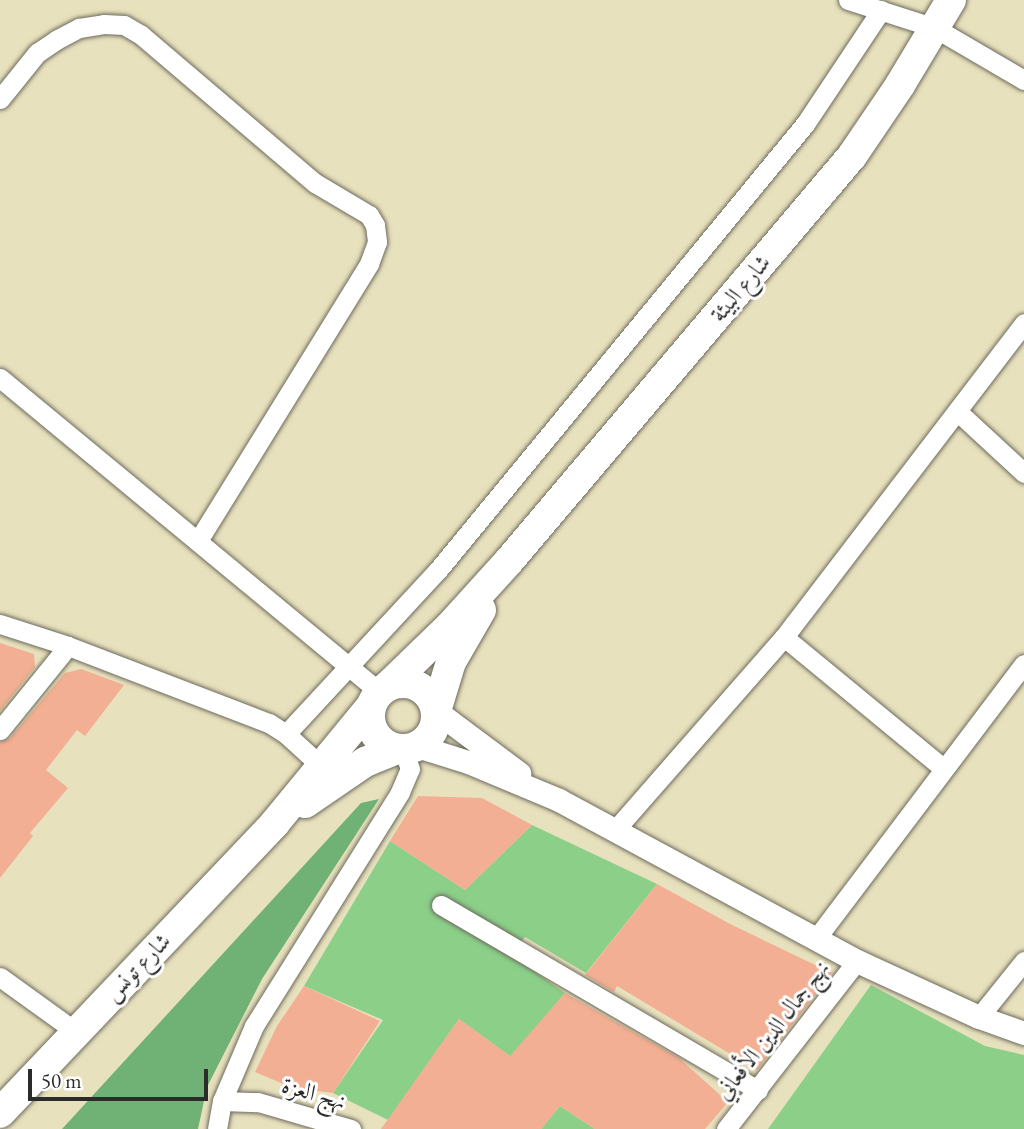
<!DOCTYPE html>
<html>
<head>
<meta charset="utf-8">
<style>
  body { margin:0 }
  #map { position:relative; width:1024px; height:1129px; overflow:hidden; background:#e8e1bd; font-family:"EB Garamond",Amiri,serif }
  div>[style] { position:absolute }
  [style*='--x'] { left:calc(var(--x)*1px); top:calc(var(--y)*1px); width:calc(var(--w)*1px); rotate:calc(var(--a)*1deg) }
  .green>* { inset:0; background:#8bcf89 }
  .forest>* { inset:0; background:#70b275 }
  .building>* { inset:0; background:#f3af93 }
  .roads { filter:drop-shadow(0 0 2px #6d6b5e) drop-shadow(0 0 2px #6d6b5e) }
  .minor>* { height:19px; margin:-9.5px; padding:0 9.5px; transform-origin:9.5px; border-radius:9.5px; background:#fff }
  .tertiary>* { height:23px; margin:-11.5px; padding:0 11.5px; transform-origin:11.5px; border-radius:11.5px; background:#fff }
  .primary>* { height:30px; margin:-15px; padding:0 15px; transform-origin:15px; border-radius:15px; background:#fff }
  .primary>.ring { margin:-15px; padding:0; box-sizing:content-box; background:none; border:30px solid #fff; border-radius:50% }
  span { translate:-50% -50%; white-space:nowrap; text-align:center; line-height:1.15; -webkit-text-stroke:6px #fff; paint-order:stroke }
  .street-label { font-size:23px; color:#2b2b2b }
  .scale { position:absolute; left:28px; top:1069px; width:180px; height:32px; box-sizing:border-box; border:4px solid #2b2b2b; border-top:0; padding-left:9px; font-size:21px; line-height:24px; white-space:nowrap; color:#2b2b2b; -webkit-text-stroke:5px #fff; paint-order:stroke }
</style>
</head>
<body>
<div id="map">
  <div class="green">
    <i style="clip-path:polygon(532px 825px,657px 884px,586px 973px,525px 937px,511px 955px,565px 993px,511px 1057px,459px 1019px,388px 1120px,333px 1093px,383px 1020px,304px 986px,390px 841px,465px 890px)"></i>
    <i style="clip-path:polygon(871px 985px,985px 1046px,1024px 1055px,1024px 1129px,768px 1129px)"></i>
    <i style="clip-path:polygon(560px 1106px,595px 1129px,541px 1129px)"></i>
  </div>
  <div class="forest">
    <i style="clip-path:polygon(379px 799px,262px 979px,207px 1087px,198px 1129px,62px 1129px,361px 803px)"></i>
  </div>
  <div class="building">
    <i style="clip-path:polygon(0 643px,34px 654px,35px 667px,0 711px)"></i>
    <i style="clip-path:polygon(81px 669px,124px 685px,85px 736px,77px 730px,46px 770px,68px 788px,30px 833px,33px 836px,0 878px,0 742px,10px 738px,65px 673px)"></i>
    <i style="clip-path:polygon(418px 796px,482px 798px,532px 825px,465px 890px,390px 841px)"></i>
    <i style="clip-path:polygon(657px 884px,732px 925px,832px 973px,757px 1070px,617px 986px,614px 992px,585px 975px)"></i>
    <i style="clip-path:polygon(304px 986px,380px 1021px,333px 1093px,293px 1088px,255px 1072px,277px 1026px)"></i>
    <i style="clip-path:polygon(565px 993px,679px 1058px,728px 1102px,705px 1129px,595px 1129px,560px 1106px,541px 1129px,381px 1129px,459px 1019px,510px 1056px)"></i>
  </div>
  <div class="roads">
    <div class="minor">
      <i style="--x:848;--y:0;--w:91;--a:17.8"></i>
      <i style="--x:935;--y:28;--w:103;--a:30.3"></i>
      <i style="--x:0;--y:99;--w:59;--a:-51.2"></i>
      <i style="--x:37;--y:53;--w:23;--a:-34"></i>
      <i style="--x:56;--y:40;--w:26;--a:-28"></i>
      <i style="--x:79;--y:28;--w:25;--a:-9"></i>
      <i style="--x:104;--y:24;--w:20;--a:3"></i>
      <i style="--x:124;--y:25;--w:20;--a:30"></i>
      <i style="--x:141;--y:35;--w:228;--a:40.4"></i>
      <i style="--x:315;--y:183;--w:63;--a:30.7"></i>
      <i style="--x:369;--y:215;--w:12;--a:59"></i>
      <i style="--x:375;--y:225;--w:17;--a:83"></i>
      <i style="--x:377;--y:242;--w:23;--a:110"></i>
      <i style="--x:369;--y:264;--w:326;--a:121.7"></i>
      <i style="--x:0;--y:378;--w:493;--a:39.6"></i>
      <i style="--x:958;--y:412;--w:90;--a:42.7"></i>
      <i style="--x:0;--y:624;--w:71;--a:17.9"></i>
      <i style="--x:68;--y:646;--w:215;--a:21"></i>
      <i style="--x:269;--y:723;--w:20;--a:33"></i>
      <i style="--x:286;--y:734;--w:49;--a:42.5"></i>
      <i style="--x:784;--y:637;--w:207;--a:39.5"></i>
      <i style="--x:0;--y:730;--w:108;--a:-51"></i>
      <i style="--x:286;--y:734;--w:224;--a:-47.2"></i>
      <i style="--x:438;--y:570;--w:578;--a:-50.55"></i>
      <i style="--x:805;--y:124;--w:137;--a:-56.3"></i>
      <i style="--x:615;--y:830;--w:257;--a:-48.8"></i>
      <i style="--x:784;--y:637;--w:395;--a:-52.6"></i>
      <i style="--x:441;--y:905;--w:367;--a:30.3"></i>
      <i style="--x:815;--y:940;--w:346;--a:-52.9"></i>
      <i style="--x:0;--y:977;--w:92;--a:35.8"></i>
      <i style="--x:979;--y:1017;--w:72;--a:-51.2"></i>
      <i style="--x:222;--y:1101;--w:36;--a:2"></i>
      <i style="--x:258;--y:1102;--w:97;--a:16.2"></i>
      <i style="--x:217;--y:1129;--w:28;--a:-80"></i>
      <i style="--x:222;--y:1101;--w:82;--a:-66.9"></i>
      <i style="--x:254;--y:1026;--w:276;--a:-58"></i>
      <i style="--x:400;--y:792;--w:25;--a:-67"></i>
      <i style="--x:410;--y:769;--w:21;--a:-109"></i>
      <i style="--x:726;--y:1129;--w:213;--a:-52.1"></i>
    </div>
    <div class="tertiary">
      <i style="--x:436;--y:711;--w:104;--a:36.8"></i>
      <i style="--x:417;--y:746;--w:53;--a:17.4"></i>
      <i style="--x:468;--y:762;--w:99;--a:22.7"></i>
      <i style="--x:559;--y:800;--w:339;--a:28.4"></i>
      <i style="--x:857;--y:961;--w:134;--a:24.7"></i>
      <i style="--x:979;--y:1017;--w:48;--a:19.6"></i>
    </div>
    <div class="primary">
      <i class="ring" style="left:370px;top:683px;width:36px;height:36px"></i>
      <i style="--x:388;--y:686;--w:86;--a:-44.1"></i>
      <i style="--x:450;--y:626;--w:88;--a:-47.8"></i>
      <i style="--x:509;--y:561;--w:531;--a:-49.74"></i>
      <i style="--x:852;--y:156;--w:86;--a:-55.9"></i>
      <i style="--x:900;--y:85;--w:99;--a:-59"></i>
      <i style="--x:436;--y:711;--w:51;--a:-73"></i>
      <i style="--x:451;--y:662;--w:60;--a:-60"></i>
      <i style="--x:305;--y:803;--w:73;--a:-34.3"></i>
      <i style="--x:365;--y:762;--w:35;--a:-22"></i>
      <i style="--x:0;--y:1113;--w:400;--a:-46.5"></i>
      <i style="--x:275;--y:823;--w:151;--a:-50.6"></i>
    </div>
  </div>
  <div class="street-label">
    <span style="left:740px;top:288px;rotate:-50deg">شارع البيئة</span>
    <span style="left:137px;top:967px;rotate:-46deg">شارع تونس</span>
    <span style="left:772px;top:1030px;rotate:-52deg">نهج جمال الدين الأفعاني</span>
    <span style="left:314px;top:1093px;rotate:16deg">نهج العزة</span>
  </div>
  <div class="scale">50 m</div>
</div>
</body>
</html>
